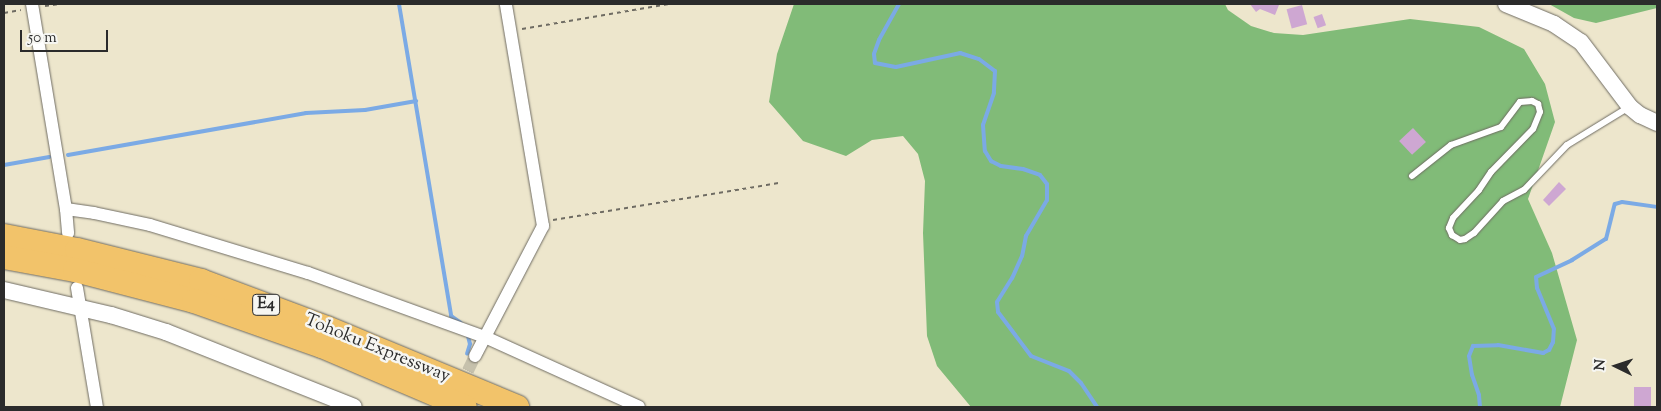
<!DOCTYPE html>
<html>
<head>
<meta charset="utf-8">
<style>
  body { margin:0 }
  #map { position:relative; width:1661px; height:411px; overflow:hidden; background:#ede6cc; font-family:"Sorts Mill Goudy",serif }
  div>[style] { position:absolute }
  [style*='--x'] { left:calc(var(--x)*1px); top:calc(var(--y)*1px); width:calc(var(--w)*1px); rotate:calc(var(--a)*1deg) }
  .forest>* { inset:0; background:#81bb78 }
  .stream>* { height:4px; margin:-2px; padding:0 2px; transform-origin:2px; border-radius:2px; background:#7baae5 }
  .building>* { inset:0; background:#cea7d2; transform-origin:0 0 }
  .minor-tunnel>* { height:12px; margin-top:-6px; transform-origin:0; background:repeating-linear-gradient(90deg,#c6c1ac 0 12px,transparent 0 18px) }
  .path>* { height:2px; margin-top:-1px; transform-origin:0; background:repeating-linear-gradient(90deg,#6f6c63 0 4px,transparent 0 8px) }
  .roads { filter:drop-shadow(0 0 1px #6f6c63) drop-shadow(0 0 1px #6f6c63) }
  .service>* { height:6px; margin:-3px; padding:0 3px; transform-origin:3px; border-radius:3px; background:#fff }
  .minor>* { height:12px; margin:-6px; padding:0 6px; transform-origin:6px; border-radius:6px; background:#fff }
  .tertiary>* { height:16px; margin:-8px; padding:0 8px; transform-origin:8px; border-radius:8px; background:#fff }
  .motorway>* { height:24px; margin:-12px; padding:0 12px; transform-origin:12px; border-radius:12px; background:#f2c36a }
  span { translate:-50% -50%; white-space:nowrap; text-align:center; line-height:1.15; -webkit-text-stroke:5px #f6f6f2; paint-order:stroke }
  .shield-label span { padding:1px 4px; background:#f6f6f2; border:1px solid; border-radius:4px; -webkit-text-stroke-width:0 }
  .shield-label { font-size:16px; color:#2b2b2b; font-weight:700 }
  .street-label { font-size:18px; color:#2b2b2b }
  .frame { position:absolute; inset:0; border:5px solid #2b2b2b; pointer-events:none }
  .north { position:absolute; left:1591px; top:341px; width:50px; height:50px; -webkit-text-stroke:4px #f6f6f2; paint-order:stroke; rotate:274deg; font-size:14px; font-weight:700; line-height:20px; text-align:center; color:#2b2b2b }
  .north::after { content:''; display:block; margin:auto; width:18px; height:22px; background:#2b2b2b; clip-path:polygon(50% 0,100% 100%,50% 72%,0 100%) }
  .scale { position:absolute; left:20px; top:30px; width:88px; height:22px; box-sizing:border-box; border:2px solid #2b2b2b; border-top:0; padding-left:6px; font-size:15px; line-height:18px; white-space:nowrap; color:#2b2b2b; -webkit-text-stroke:4px #f6f6f2; paint-order:stroke }
</style>
</head>
<body>
<div id="map">
  <div class="forest">
    <i style="clip-path:polygon(794px 4px,1225px 4px,1228px 10px,1251px 26px,1274px 33px,1303px 35px,1410px 19px,1479px 27px,1524px 49px,1545px 84px,1555px 122px,1528px 199px,1552px 253px,1577px 340px,1560px 407px,971px 407px,937px 366px,927px 336px,923px 233px,925px 181px,918px 154px,903px 136px,872px 140px,846px 156px,803px 141px,769px 102px,777px 54px)"></i>
    <i style="clip-path:polygon(1549px 4px,1657px 4px,1657px 8px,1596px 23px,1574px 18px)"></i>
  </div>
  <div class="stream">
    <i style="--x:399;--y:4;--w:316;--a:80.5"></i>
    <i style="--x:451;--y:316;--w:12;--a:35"></i>
    <i style="--x:899;--y:4;--w:41;--a:119.1"></i>
    <i style="--x:879;--y:40;--w:15;--a:110"></i>
    <i style="--x:874;--y:54;--w:9;--a:84"></i>
    <i style="--x:875;--y:63;--w:21;--a:11"></i>
    <i style="--x:896;--y:67;--w:66;--a:-12.3"></i>
    <i style="--x:960;--y:53;--w:20;--a:18"></i>
    <i style="--x:979;--y:59;--w:20;--a:37"></i>
    <i style="--x:995;--y:71;--w:22;--a:93"></i>
    <i style="--x:994;--y:93;--w:34;--a:109"></i>
    <i style="--x:983;--y:125;--w:26;--a:86"></i>
    <i style="--x:985;--y:151;--w:12;--a:59"></i>
    <i style="--x:991;--y:161;--w:11;--a:27"></i>
    <i style="--x:1001;--y:166;--w:22;--a:8"></i>
    <i style="--x:1023;--y:169;--w:18;--a:19"></i>
    <i style="--x:1040;--y:175;--w:11;--a:52"></i>
    <i style="--x:1047;--y:184;--w:16;--a:90"></i>
    <i style="--x:1047;--y:200;--w:42;--a:120.3"></i>
    <i style="--x:1026;--y:236;--w:20;--a:101"></i>
    <i style="--x:1022;--y:256;--w:24;--a:114"></i>
    <i style="--x:1012;--y:278;--w:28;--a:122"></i>
    <i style="--x:997;--y:302;--w:10;--a:84"></i>
    <i style="--x:998;--y:312;--w:55;--a:53.1"></i>
    <i style="--x:1031;--y:356;--w:41;--a:21.5"></i>
    <i style="--x:1069;--y:371;--w:17;--a:45"></i>
    <i style="--x:1081;--y:383;--w:29;--a:56"></i>
    <i style="--x:68;--y:155;--w:242;--a:-10"></i>
    <i style="--x:306;--y:113;--w:59;--a:-2.9"></i>
    <i style="--x:365;--y:110;--w:52;--a:-10"></i>
    <i style="--x:4;--y:165;--w:46;--a:-10.1"></i>
    <i style="--x:467;--y:332;--w:12;--a:76"></i>
    <i style="--x:470;--y:344;--w:10;--a:107"></i>
    <i style="--x:1480;--y:407;--w:12;--a:-95"></i>
    <i style="--x:1479;--y:395;--w:21;--a:-109"></i>
    <i style="--x:1472;--y:375;--w:19;--a:-99"></i>
    <i style="--x:1469;--y:356;--w:11;--a:-68"></i>
    <i style="--x:1473;--y:346;--w:25;--a:-2"></i>
    <i style="--x:1498;--y:345;--w:46;--a:10.1"></i>
    <i style="--x:1543;--y:353;--w:7;--a:-27"></i>
    <i style="--x:1549;--y:350;--w:9;--a:-63"></i>
    <i style="--x:1553;--y:342;--w:13;--a:-86"></i>
    <i style="--x:1554;--y:329;--w:44;--a:-112.5"></i>
    <i style="--x:1537;--y:288;--w:11;--a:-95"></i>
    <i style="--x:1536;--y:277;--w:40;--a:-25"></i>
    <i style="--x:1572;--y:260;--w:40;--a:-32"></i>
    <i style="--x:1606;--y:239;--w:36;--a:-76"></i>
    <i style="--x:1615;--y:204;--w:7;--a:-16"></i>
    <i style="--x:1622;--y:202;--w:35;--a:8"></i>
  </div>
  <div class="building">
    <i style="clip-path:polygon(1250px 4px,1276px 4px,1279px 5px,1275px 15px,1260px 9px,1256px 12px)"></i>
    <i style="left:1302px;top:5px;width:20px;height:16px;rotate:75deg"></i>
    <i style="left:1322px;top:14px;width:12px;height:9px;rotate:70deg"></i>
    <i style="left:1413px;top:128px;width:19px;height:19px;rotate:47deg"></i>
    <i style="clip-path:polygon(1559px 182px,1566px 189px,1549px 206px,1543px 200px)"></i>
    <i style="left:1634px;top:387px;width:17px;height:20px"></i>
  </div>
  <div class="minor-tunnel">
    <i style="--x:460;--y:387;--w:34;--a:-64"></i>
  </div>
  <div class="path">
    <i style="--x:45;--y:6;--w:15;--a:-8"></i>
    <i style="--x:4;--y:13;--w:17;--a:-10"></i>
    <i style="--x:522;--y:29;--w:149;--a:-9.7"></i>
    <i style="--x:553;--y:220;--w:230;--a:-9.3"></i>
  </div>
  <div class="roads">
    <div class="service">
      <i style="--x:1412;--y:176;--w:50;--a:-38.5"></i>
      <i style="--x:1451;--y:145;--w:53;--a:-19.8"></i>
      <i style="--x:1501;--y:127;--w:31;--a:-53"></i>
      <i style="--x:1520;--y:102;--w:12;--a:-5"></i>
      <i style="--x:1532;--y:101;--w:7;--a:27"></i>
      <i style="--x:1538;--y:104;--w:8;--a:76"></i>
      <i style="--x:1540;--y:112;--w:18;--a:112"></i>
      <i style="--x:1533;--y:129;--w:60;--a:134.3"></i>
      <i style="--x:1491;--y:172;--w:22;--a:124"></i>
      <i style="--x:1479;--y:190;--w:38;--a:133"></i>
      <i style="--x:1453;--y:218;--w:11;--a:112"></i>
      <i style="--x:1449;--y:228;--w:8;--a:67"></i>
      <i style="--x:1452;--y:235;--w:9;--a:32"></i>
      <i style="--x:1460;--y:240;--w:5;--a:-11"></i>
      <i style="--x:1465;--y:239;--w:11;--a:-34"></i>
      <i style="--x:1474;--y:233;--w:43;--a:-47.8"></i>
      <i style="--x:1503;--y:201;--w:24;--a:-28"></i>
      <i style="--x:1524;--y:190;--w:62;--a:-46.3"></i>
      <i style="--x:1567;--y:145;--w:73;--a:-31.5"></i>
    </div>
    <div class="minor">
      <i style="--x:32;--y:4;--w:208;--a:80.6"></i>
      <i style="--x:66;--y:209;--w:24;--a:85"></i>
      <i style="--x:66;--y:209;--w:28;--a:8"></i>
      <i style="--x:94;--y:213;--w:57;--a:12.1"></i>
      <i style="--x:150;--y:225;--w:165;--a:16.9"></i>
      <i style="--x:308;--y:273;--w:188;--a:19.9"></i>
      <i style="--x:485;--y:337;--w:169;--a:24.4"></i>
      <i style="--x:77;--y:288;--w:121;--a:80.5"></i>
      <i style="--x:475;--y:356;--w:147;--a:-62.4"></i>
      <i style="--x:543;--y:226;--w:225;--a:-99.5"></i>
    </div>
    <div class="tertiary">
      <i style="--x:1506;--y:4;--w:52;--a:22.6"></i>
      <i style="--x:1554;--y:24;--w:32;--a:34"></i>
      <i style="--x:1581;--y:42;--w:81;--a:53"></i>
      <i style="--x:1630;--y:107;--w:13;--a:39"></i>
      <i style="--x:1640;--y:115;--w:19;--a:25"></i>
      <i style="--x:4;--y:290;--w:110;--a:13.2"></i>
      <i style="--x:111;--y:315;--w:58;--a:17.2"></i>
      <i style="--x:166;--y:332;--w:202;--a:21.7"></i>
    </div>
    <div class="motorway">
      <i style="--x:4;--y:236;--w:74;--a:10.9"></i>
      <i style="--x:77;--y:250;--w:128;--a:14"></i>
      <i style="--x:201;--y:281;--w:134;--a:20.5"></i>
      <i style="--x:327;--y:328;--w:206;--a:22.6"></i>
      <i style="--x:4;--y:257;--w:72;--a:10.4"></i>
      <i style="--x:75;--y:270;--w:123;--a:14.6"></i>
      <i style="--x:194;--y:301;--w:136;--a:19.4"></i>
      <i style="--x:322;--y:346;--w:155;--a:23.1"></i>
    </div>
  </div>
  <div class="shield-label">
    <span style="left:266px;top:305px">E4</span>
  </div>
  <div class="street-label">
    <span style="left:377px;top:349px;rotate:22deg">Tohoku Expressway</span>
  </div>
  <div class="frame"></div>
  <div class="north">N</div>
  <div class="scale">50 m</div>
</div>
</body>
</html>
